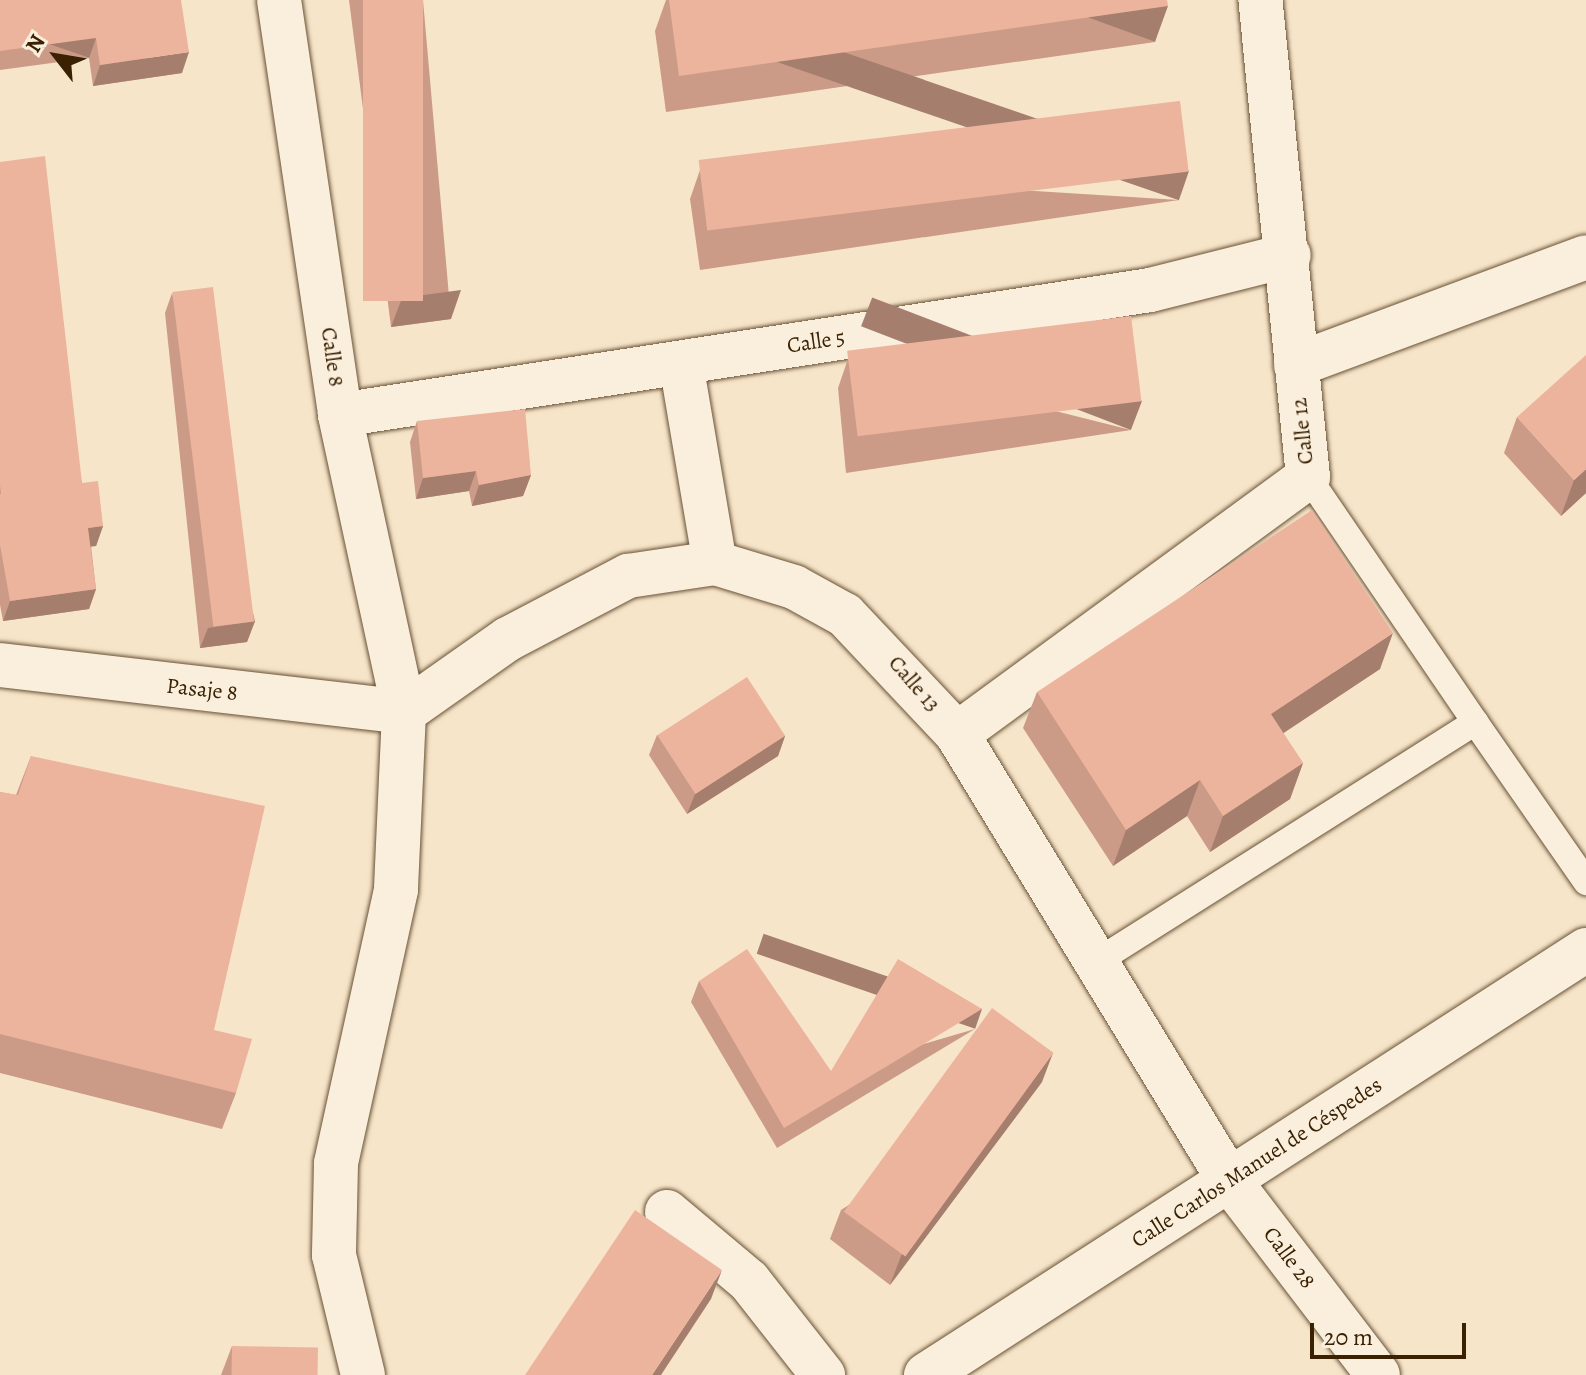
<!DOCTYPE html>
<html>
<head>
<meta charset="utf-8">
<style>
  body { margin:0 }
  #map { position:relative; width:1586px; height:1375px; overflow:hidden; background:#f7e5ca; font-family:Alegreya,serif }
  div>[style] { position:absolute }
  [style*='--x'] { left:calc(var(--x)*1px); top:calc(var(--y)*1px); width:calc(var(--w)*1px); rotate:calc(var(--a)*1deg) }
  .roads { filter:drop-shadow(0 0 2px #685234) drop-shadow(0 0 2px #685234) }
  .service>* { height:26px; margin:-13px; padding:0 13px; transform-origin:13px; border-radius:13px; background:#faeedd }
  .minor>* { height:44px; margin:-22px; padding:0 22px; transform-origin:22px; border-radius:22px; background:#faeedd }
  .secondary>* { height:44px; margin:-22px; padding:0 22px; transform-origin:22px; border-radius:22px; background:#faeedd }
  .wall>* { inset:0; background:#cb9b87 }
  .shaded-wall>* { inset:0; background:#a57e6e; transform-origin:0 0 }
  .building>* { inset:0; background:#ecb49d; transform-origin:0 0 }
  span { translate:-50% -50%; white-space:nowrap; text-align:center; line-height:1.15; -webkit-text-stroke:8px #faeedd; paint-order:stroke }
  .street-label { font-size:22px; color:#392102 }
  .north { position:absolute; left:16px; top:16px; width:80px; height:80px; -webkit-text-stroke:6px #faeedd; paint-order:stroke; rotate:301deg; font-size:22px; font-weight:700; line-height:32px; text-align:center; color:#392102 }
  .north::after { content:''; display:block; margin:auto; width:28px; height:36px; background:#392102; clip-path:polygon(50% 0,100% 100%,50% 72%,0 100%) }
  .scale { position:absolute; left:1310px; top:1323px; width:156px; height:36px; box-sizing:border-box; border:4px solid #392102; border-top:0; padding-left:10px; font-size:24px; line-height:28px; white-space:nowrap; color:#392102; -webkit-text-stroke:6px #faeedd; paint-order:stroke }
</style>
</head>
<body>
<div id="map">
  <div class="roads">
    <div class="service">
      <i style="--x:1308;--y:477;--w:297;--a:55.7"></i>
      <i style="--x:1096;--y:962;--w:449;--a:-32.3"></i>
      <i style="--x:1475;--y:722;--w:195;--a:55.2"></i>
    </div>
    <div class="minor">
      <i style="--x:279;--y:0;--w:419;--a:81.6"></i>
      <i style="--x:340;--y:415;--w:304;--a:77.8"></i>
      <i style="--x:404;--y:712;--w:178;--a:92.6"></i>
      <i style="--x:396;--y:890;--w:280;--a:102.4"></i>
      <i style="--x:336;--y:1164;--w:91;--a:91.3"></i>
      <i style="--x:334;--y:1255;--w:123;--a:76.4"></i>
      <i style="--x:681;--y:363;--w:203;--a:80.4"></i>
      <i style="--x:1296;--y:365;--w:309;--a:-20.4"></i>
      <i style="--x:340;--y:415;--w:820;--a:-8.77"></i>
      <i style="--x:1150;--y:290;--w:143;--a:-14.1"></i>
      <i style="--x:0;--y:665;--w:407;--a:6.6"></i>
      <i style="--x:404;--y:712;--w:127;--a:-35.1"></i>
      <i style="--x:508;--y:639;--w:136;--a:-27.7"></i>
      <i style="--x:628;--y:576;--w:88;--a:-8.5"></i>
      <i style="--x:715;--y:563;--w:83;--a:16.9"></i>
      <i style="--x:794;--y:587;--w:58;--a:28.8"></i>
      <i style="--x:845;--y:615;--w:163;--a:46.7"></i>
      <i style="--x:957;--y:734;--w:522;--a:58.62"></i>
      <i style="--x:1229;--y:1180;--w:245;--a:52.6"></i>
      <i style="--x:957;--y:734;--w:435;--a:-36.2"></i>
      <i style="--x:1308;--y:477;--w:479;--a:-95.7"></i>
      <i style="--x:667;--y:1212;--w:107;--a:40.1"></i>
      <i style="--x:749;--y:1281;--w:120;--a:51.8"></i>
    </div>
    <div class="secondary">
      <i style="--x:926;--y:1375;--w:785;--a:-32.78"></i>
    </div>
  </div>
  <div class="wall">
    <i style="clip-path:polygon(0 0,182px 73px,93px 86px,89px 58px,0 70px)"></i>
    <i style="clip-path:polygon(349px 0,423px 0,451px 319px,391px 327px)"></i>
    <i style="clip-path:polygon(666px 0,1167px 0,1155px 42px,666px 112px,655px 31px)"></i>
    <i style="clip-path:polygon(0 162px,82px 483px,103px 526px,96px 546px,91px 546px,96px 589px,89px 609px,3px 621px,0 605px)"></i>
    <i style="clip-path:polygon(700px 170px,1179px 200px,700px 270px,690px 199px)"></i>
    <i style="clip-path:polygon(172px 293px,255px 621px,247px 642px,200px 648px,165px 313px)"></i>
    <i style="clip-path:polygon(848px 359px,1131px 430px,846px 473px,838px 388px)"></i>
    <i style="clip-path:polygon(1517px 417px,1586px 493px,1561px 516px,1504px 453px)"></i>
    <i style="clip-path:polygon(417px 421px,531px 475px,523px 496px,472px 506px,469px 491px,416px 499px,410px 442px)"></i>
    <i style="clip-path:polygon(1380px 669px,1283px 733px,1303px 763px,1290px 799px,1210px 852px,1187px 816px,1113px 866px,1023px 728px,1037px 692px)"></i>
    <i style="clip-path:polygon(657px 735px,785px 736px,778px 756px,687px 814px,649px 755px)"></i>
    <i style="clip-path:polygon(31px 756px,214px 1030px,236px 1093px,222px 1129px,0 1073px,0 792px,16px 795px)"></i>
    <i style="clip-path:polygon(699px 981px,831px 1071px,975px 1029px,777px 1148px,691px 1002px)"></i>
    <i style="clip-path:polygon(1042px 1082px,890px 1285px,830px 1239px,841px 1210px)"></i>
    <i style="clip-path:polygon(232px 1346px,317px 1375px,221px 1375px)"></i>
  </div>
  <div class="shaded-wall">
    <i style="left:1168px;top:6px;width:38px;height:494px;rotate:110deg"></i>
    <i style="left:96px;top:38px;width:21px;height:97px;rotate:109deg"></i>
    <i style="clip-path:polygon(189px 52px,182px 73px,93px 86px,100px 65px)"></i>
    <i style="left:1189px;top:171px;width:31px;height:484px;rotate:109deg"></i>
    <i style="clip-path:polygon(461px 290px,451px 319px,391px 327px,402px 298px)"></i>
    <i style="left:1142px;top:401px;width:31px;height:289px;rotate:111deg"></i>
    <i style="clip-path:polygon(1586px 469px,1586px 493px,1561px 516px,1574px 480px)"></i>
    <i style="clip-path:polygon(476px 471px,469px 491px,416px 499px,423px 478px)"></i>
    <i style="clip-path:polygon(531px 475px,523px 496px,472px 506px,479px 485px)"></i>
    <i style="clip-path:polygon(103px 526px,96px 546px,81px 548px,88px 528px)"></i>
    <i style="clip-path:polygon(96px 589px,89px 609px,3px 621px,10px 601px)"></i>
    <i style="clip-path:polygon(255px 621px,247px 642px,200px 648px,208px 628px)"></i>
    <i style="clip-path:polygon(1393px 633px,1380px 669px,1258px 750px,1271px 714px)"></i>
    <i style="clip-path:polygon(785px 736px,778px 756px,687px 814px,695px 794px)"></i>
    <i style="clip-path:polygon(1303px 763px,1290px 799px,1210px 852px,1223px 816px)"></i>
    <i style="clip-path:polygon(1200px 780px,1187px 816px,1113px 866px,1126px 830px)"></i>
    <i style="left:982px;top:1009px;width:21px;height:231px;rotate:109deg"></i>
    <i style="clip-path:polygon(1053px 1053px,1042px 1082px,890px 1285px,901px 1256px)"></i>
    <i style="clip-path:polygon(722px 1270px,711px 1299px,661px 1375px,652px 1375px)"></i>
  </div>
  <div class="building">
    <i style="clip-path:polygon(0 0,181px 0,189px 52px,100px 65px,96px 38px,0 51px)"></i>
    <i style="left:363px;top:0;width:60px;height:301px"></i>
    <i style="clip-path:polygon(669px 0,1167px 0,1168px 6px,679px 76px)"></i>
    <i style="left:1180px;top:101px;width:71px;height:485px;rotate:83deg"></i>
    <i style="clip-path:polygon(45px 156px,82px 483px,98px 481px,103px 526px,88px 528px,96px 589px,10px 601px,0 545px,0 494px,1px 494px,0 485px,0 162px)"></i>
    <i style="left:213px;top:287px;width:337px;height:41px;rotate:83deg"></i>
    <i style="left:1131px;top:316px;width:86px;height:286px;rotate:83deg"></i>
    <i style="clip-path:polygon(1586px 355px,1586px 469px,1574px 480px,1517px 417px)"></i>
    <i style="clip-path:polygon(525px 409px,531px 475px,479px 485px,476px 471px,423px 478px,417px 421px)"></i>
    <i style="clip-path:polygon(1312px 510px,1393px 633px,1271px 714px,1303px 763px,1223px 816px,1200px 780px,1126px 830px,1037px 692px)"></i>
    <i style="left:747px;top:677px;width:70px;height:107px;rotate:57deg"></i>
    <i style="clip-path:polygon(31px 756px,265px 806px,214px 1030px,252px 1039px,236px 1093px,0 1034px,0 792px,18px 795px)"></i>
    <i style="clip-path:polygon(747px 949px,831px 1071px,898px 959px,982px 1009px,784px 1128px,699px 981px)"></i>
    <i style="left:992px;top:1008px;width:76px;height:252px;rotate:36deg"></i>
    <i style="clip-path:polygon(635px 1210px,722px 1270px,652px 1375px,525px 1375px)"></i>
    <i style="left:232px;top:1346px;width:86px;height:29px;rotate:1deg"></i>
  </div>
  <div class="street-label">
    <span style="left:816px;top:342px;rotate:-9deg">Calle 5</span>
    <span style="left:332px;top:357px;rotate:82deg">Calle 8</span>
    <span style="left:1303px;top:431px;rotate:-96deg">Calle 12</span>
    <span style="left:914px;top:684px;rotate:49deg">Calle 13</span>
    <span style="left:202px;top:690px;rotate:6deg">Pasaje 8</span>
    <span style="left:1257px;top:1163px;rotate:-33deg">Calle Carlos Manuel de Céspedes</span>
    <span style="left:1289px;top:1258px;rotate:53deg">Calle 28</span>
  </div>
  <div class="north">N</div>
  <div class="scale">20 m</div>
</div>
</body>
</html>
